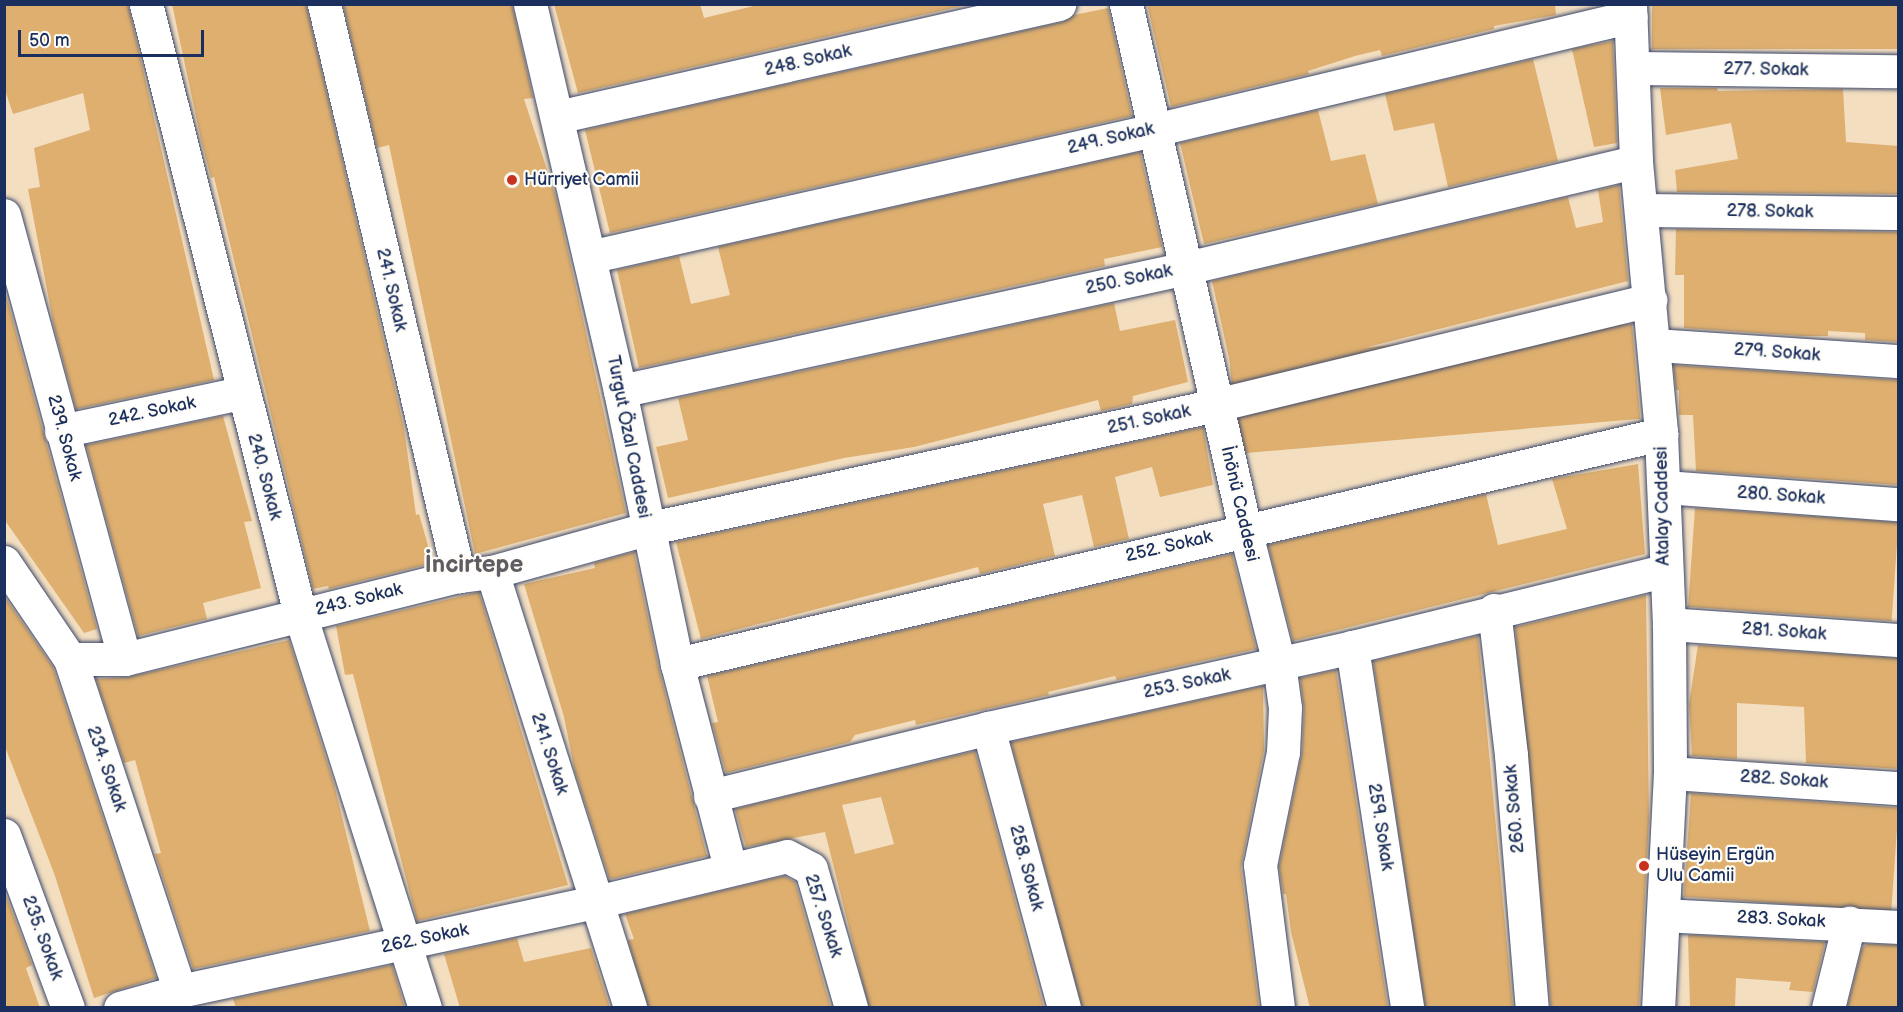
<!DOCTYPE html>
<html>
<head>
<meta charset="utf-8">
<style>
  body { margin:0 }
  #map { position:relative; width:1903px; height:1012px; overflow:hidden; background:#f3dec0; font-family:"Balsamiq Sans",sans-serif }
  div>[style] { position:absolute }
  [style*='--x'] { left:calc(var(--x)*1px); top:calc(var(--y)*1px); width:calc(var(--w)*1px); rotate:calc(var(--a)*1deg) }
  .building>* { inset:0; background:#deaf6f; transform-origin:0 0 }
  .roads { filter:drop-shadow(0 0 2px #3b496d) drop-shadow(0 0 2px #3b496d) }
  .minor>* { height:33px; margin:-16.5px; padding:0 16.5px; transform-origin:16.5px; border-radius:16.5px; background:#fff }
  .dots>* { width:16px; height:16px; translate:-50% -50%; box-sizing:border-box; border:3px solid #fdfcf7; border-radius:50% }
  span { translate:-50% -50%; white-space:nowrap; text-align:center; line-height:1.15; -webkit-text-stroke:4.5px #fdfcf7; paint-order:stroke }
  .street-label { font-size:18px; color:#1b2f5e }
  .poi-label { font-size:18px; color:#1b2f5e }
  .left { translate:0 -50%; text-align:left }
  .district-label { font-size:24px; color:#5f5c64; font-weight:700 }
  .frame { position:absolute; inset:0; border:6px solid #1b2f5e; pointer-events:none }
  .scale { position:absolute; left:18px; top:30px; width:186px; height:27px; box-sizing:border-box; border:3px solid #1b2f5e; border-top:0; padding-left:8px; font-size:18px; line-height:21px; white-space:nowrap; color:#1b2f5e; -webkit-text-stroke:4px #fdfcf7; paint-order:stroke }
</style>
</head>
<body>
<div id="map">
  <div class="building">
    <i style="clip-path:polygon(4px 4px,128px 4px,214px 380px,76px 409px,54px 327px,28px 189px,40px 187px,34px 148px,90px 130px,83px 93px,13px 114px,4px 87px)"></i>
    <i style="clip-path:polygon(172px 4px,306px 4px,404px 428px,416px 515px,419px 514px,433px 563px,329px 589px,328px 586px,313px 589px,214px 177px,211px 178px,201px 140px)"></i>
    <i style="clip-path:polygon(343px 4px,512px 4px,533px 98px,524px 99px,556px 197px,626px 513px,475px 554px,389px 145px,377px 148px)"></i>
    <i style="clip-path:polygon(554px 4px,700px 4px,704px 18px,762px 4px,971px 4px,578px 93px)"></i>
    <i style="clip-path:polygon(1147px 4px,1555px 4px,1556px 15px,1494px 26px,1494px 29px,1382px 56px,1380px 50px,1355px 56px,1308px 71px,1309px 74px,1171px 107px)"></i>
    <i style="left:1652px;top:4px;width:247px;height:45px"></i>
    <i style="clip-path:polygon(1108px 8px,1132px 116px,610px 233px,585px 130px,1063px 22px,1074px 15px)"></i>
    <i style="clip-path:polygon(1613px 41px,1617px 143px,1594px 147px,1572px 49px)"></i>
    <i style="clip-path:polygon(1533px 59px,1558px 161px,1448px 187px,1434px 123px,1394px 131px,1385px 94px)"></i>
    <i style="clip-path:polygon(1660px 88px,1717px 88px,1718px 91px,1843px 89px,1846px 142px,1899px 146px,1899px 194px,1677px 192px,1675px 170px,1738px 159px,1731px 123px,1666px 135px)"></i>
    <i style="clip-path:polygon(1318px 110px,1331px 161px,1365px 154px,1378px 204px,1204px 244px,1180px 143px)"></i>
    <i style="clip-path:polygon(1140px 152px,1162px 247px,1104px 259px,1105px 266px,639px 368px,617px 270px,679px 256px,691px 304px,730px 295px,718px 247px)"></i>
    <i style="clip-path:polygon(1619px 185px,1628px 281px,1234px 381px,1212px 281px,1568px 197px,1576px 228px,1603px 222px,1598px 190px)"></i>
    <i style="clip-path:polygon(1676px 229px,1899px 232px,1899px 342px,1865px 340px,1865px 333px,1828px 331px,1828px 336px,1803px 336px,1684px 328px,1684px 275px,1675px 275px)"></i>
    <i style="clip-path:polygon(4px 288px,97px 629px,84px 633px,4px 519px)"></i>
    <i style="clip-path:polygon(1114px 303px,1120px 331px,1175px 320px,1188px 382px,1133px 396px,1132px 404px,1101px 411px,1098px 400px,914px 447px,844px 458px,668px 498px,656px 447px,688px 440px,678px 398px)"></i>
    <i style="left:1632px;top:324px;width:95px;height:404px;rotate:85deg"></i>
    <i style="clip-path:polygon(1673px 365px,1899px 380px,1899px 485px,1696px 471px,1693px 415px,1679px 415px,1679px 390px,1676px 390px)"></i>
    <i style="clip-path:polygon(223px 416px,252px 521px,244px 522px,261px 588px,203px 603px,207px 619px,138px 636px,86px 445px)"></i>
    <i style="clip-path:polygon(1203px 427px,1213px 485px,1160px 497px,1152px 467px,1115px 477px,1129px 539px,1094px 547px,1082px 495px,1043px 504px,1055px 556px,980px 574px,978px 567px,701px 639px,676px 542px)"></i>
    <i style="clip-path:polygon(1638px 464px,1645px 554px,1293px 641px,1268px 545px,1486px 494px,1498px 545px,1567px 529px,1552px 479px)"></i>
    <i style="left:1695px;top:508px;width:204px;height:99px;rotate:4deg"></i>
    <i style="clip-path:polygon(634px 552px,659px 669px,707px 856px,612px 879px,609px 878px,575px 772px,564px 717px,524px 584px,595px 568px,594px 563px)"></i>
    <i style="clip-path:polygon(1232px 554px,1256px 649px,1117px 680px,1115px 676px,1048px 692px,1049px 695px,916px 725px,915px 720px,855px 735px,850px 742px,726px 773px,712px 723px,718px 722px,707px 676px)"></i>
    <i style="clip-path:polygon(479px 592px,568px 885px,417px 921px,353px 674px,345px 675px,336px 626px)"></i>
    <i style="clip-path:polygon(1646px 595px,1649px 819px,1639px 1008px,1551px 1008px,1515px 627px)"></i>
    <i style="clip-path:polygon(4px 596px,53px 667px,156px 978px,94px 998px,54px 873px,4px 744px)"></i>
    <i style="clip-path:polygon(1478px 636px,1513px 1008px,1425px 1008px,1373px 661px)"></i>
    <i style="clip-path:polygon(289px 640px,334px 784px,370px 931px,193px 969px,155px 854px,161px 853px,135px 760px,124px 763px,96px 679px,129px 677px)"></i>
    <i style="clip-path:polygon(1698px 645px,1899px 658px,1899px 769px,1806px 763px,1804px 707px,1737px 703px,1737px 759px,1692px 756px,1689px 704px)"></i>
    <i style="clip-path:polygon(1336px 670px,1388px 1008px,1310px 1008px,1291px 932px,1286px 894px,1283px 894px,1279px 866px,1302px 753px,1304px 709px,1300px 678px)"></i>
    <i style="clip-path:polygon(1263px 686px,1264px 750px,1241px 867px,1259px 1008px,1082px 1008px,1011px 742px)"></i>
    <i style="clip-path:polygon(evenodd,975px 751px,1044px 1008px,869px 1008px,825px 832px,746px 847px,735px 809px,975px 751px,881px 797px,894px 844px,855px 854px,842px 805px,881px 797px)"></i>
    <i style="left:1691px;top:793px;width:208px;height:104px;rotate:4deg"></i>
    <i style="clip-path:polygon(784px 876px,795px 882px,831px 1008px,648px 1008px,628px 940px,634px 939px,625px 914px)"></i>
    <i style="clip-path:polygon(4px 890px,32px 965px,26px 968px,40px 1008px,4px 1008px)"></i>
    <i style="clip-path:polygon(1688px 935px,1694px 935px,1825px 942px,1813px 992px,1789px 990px,1791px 982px,1736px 978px,1735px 1008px,1690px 1008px)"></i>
    <i style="clip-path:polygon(517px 938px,524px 962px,591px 948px,610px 1008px,460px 1008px,444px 954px)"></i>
    <i style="clip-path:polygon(1867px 944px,1899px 945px,1899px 1008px,1847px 1008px,1862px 948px)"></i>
    <i style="clip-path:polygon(392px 965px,405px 1008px,236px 1008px,233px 999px)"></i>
  </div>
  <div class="roads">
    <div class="minor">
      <i style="--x:146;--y:4;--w:629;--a:75.83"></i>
      <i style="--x:300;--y:614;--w:413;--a:72.4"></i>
      <i style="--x:324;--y:4;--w:588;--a:76.72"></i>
      <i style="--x:530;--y:4;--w:397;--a:76.9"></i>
      <i style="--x:620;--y:391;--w:279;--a:78.2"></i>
      <i style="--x:677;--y:664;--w:211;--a:75.4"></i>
      <i style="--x:1126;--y:4;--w:538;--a:77.23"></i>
      <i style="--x:1245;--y:529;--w:138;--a:75.8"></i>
      <i style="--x:1279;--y:663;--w:45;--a:82.4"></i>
      <i style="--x:1285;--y:708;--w:44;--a:92.6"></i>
      <i style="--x:1283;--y:752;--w:115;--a:101.5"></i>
      <i style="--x:1260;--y:865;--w:144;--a:82.8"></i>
      <i style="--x:1630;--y:4;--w:158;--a:87.8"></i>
      <i style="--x:1636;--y:162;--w:273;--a:84.7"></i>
      <i style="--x:1661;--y:434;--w:190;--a:87.6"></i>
      <i style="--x:1669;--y:624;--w:149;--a:89.6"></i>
      <i style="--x:1670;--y:773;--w:235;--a:92.9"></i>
      <i style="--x:1634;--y:68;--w:264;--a:0.7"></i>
      <i style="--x:557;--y:117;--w:515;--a:-12.69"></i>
      <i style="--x:1641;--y:210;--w:257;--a:0.7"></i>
      <i style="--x:4;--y:215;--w:460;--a:74.8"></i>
      <i style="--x:589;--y:257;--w:579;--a:-12.67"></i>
      <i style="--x:1154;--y:130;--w:490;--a:-13.4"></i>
      <i style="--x:1655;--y:345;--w:244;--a:3.8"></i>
      <i style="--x:620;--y:391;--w:579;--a:-12.26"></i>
      <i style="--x:1186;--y:268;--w:462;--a:-13.3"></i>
      <i style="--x:61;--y:431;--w:185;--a:-11.9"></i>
      <i style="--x:1664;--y:487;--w:235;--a:4.2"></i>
      <i style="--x:4;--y:562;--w:117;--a:55.8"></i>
      <i style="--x:70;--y:659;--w:350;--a:71.7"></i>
      <i style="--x:492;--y:572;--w:457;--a:72.4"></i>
      <i style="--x:1494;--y:610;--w:146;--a:83.3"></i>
      <i style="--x:1511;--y:755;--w:254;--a:85.3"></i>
      <i style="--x:1669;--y:624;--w:230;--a:4"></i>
      <i style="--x:1352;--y:647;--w:365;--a:81.3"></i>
      <i style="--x:70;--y:659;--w:55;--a:0"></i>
      <i style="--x:125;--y:659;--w:344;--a:-14"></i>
      <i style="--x:459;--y:576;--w:33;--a:-7"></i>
      <i style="--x:492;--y:572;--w:160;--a:-15.6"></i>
      <i style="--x:646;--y:529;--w:583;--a:-12.27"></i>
      <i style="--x:1216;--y:405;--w:447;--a:-13.6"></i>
      <i style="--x:677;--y:664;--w:1011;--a:-13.16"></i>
      <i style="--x:988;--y:728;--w:290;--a:74.8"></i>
      <i style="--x:1670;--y:773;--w:228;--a:3.8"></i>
      <i style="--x:710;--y:796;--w:286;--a:-13.7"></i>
      <i style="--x:988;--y:728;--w:373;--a:-12.5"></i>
      <i style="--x:1352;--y:647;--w:321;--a:-13.7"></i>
      <i style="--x:4;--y:835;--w:184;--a:69.7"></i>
      <i style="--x:1663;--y:915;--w:235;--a:2.9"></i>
      <i style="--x:120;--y:1008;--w:62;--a:-15.8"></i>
      <i style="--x:180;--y:991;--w:425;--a:-12.1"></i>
      <i style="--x:596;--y:902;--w:196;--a:-13.5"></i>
      <i style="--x:787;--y:856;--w:27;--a:28"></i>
      <i style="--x:811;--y:869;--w:145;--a:73.9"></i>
      <i style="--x:1828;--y:1008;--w:88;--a:-76.1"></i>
    </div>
  </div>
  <div class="dots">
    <i style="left:512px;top:180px;background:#c8321e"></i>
    <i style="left:1644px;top:866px;background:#c8321e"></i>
  </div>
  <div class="street-label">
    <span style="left:808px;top:61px;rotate:-13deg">248. Sokak</span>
    <span style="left:1766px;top:70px;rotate:1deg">277. Sokak</span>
    <span style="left:1111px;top:139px;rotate:-13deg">249. Sokak</span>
    <span style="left:1770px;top:212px;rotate:1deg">278. Sokak</span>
    <span style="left:1129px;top:280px;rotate:-12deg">250. Sokak</span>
    <span style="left:391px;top:290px;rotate:77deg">241. Sokak</span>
    <span style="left:1777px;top:353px;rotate:4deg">279. Sokak</span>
    <span style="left:152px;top:412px;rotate:-12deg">242. Sokak</span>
    <span style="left:1149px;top:420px;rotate:-12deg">251. Sokak</span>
    <span style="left:628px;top:437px;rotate:79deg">Turgut Özal Caddesi</span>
    <span style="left:64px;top:438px;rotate:75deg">239. Sokak</span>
    <span style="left:264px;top:477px;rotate:75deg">240. Sokak</span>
    <span style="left:1781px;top:496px;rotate:4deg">280. Sokak</span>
    <span style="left:1239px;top:504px;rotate:77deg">İnönü Caddesi</span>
    <span style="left:1663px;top:506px;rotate:-91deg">Atalay Caddesi</span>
    <span style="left:1169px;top:547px;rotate:-13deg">252. Sokak</span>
    <span style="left:359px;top:600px;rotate:-14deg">243. Sokak</span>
    <span style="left:1784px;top:632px;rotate:4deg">281. Sokak</span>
    <span style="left:1187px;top:684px;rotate:-12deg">253. Sokak</span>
    <span style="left:549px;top:754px;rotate:72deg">241. Sokak</span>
    <span style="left:106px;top:769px;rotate:71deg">234. Sokak</span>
    <span style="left:1784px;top:780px;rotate:4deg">282. Sokak</span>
    <span style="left:1515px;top:809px;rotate:-95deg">260. Sokak</span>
    <span style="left:1380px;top:827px;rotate:81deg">259. Sokak</span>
    <span style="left:1026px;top:868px;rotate:75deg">258. Sokak</span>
    <span style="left:823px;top:916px;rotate:72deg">257. Sokak</span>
    <span style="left:1781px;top:920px;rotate:3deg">283. Sokak</span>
    <span style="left:42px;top:938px;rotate:70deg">235. Sokak</span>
    <span style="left:425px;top:939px;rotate:-12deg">262. Sokak</span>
  </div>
  <div class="poi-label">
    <span class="left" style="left:524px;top:180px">Hürriyet Camii</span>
    <span class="left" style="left:1656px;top:866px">Hüseyin Ergün<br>Ulu Camii</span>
  </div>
  <div class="district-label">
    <span style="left:474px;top:565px">İncirtepe</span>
  </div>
  <div class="frame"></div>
  <div class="scale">50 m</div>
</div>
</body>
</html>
